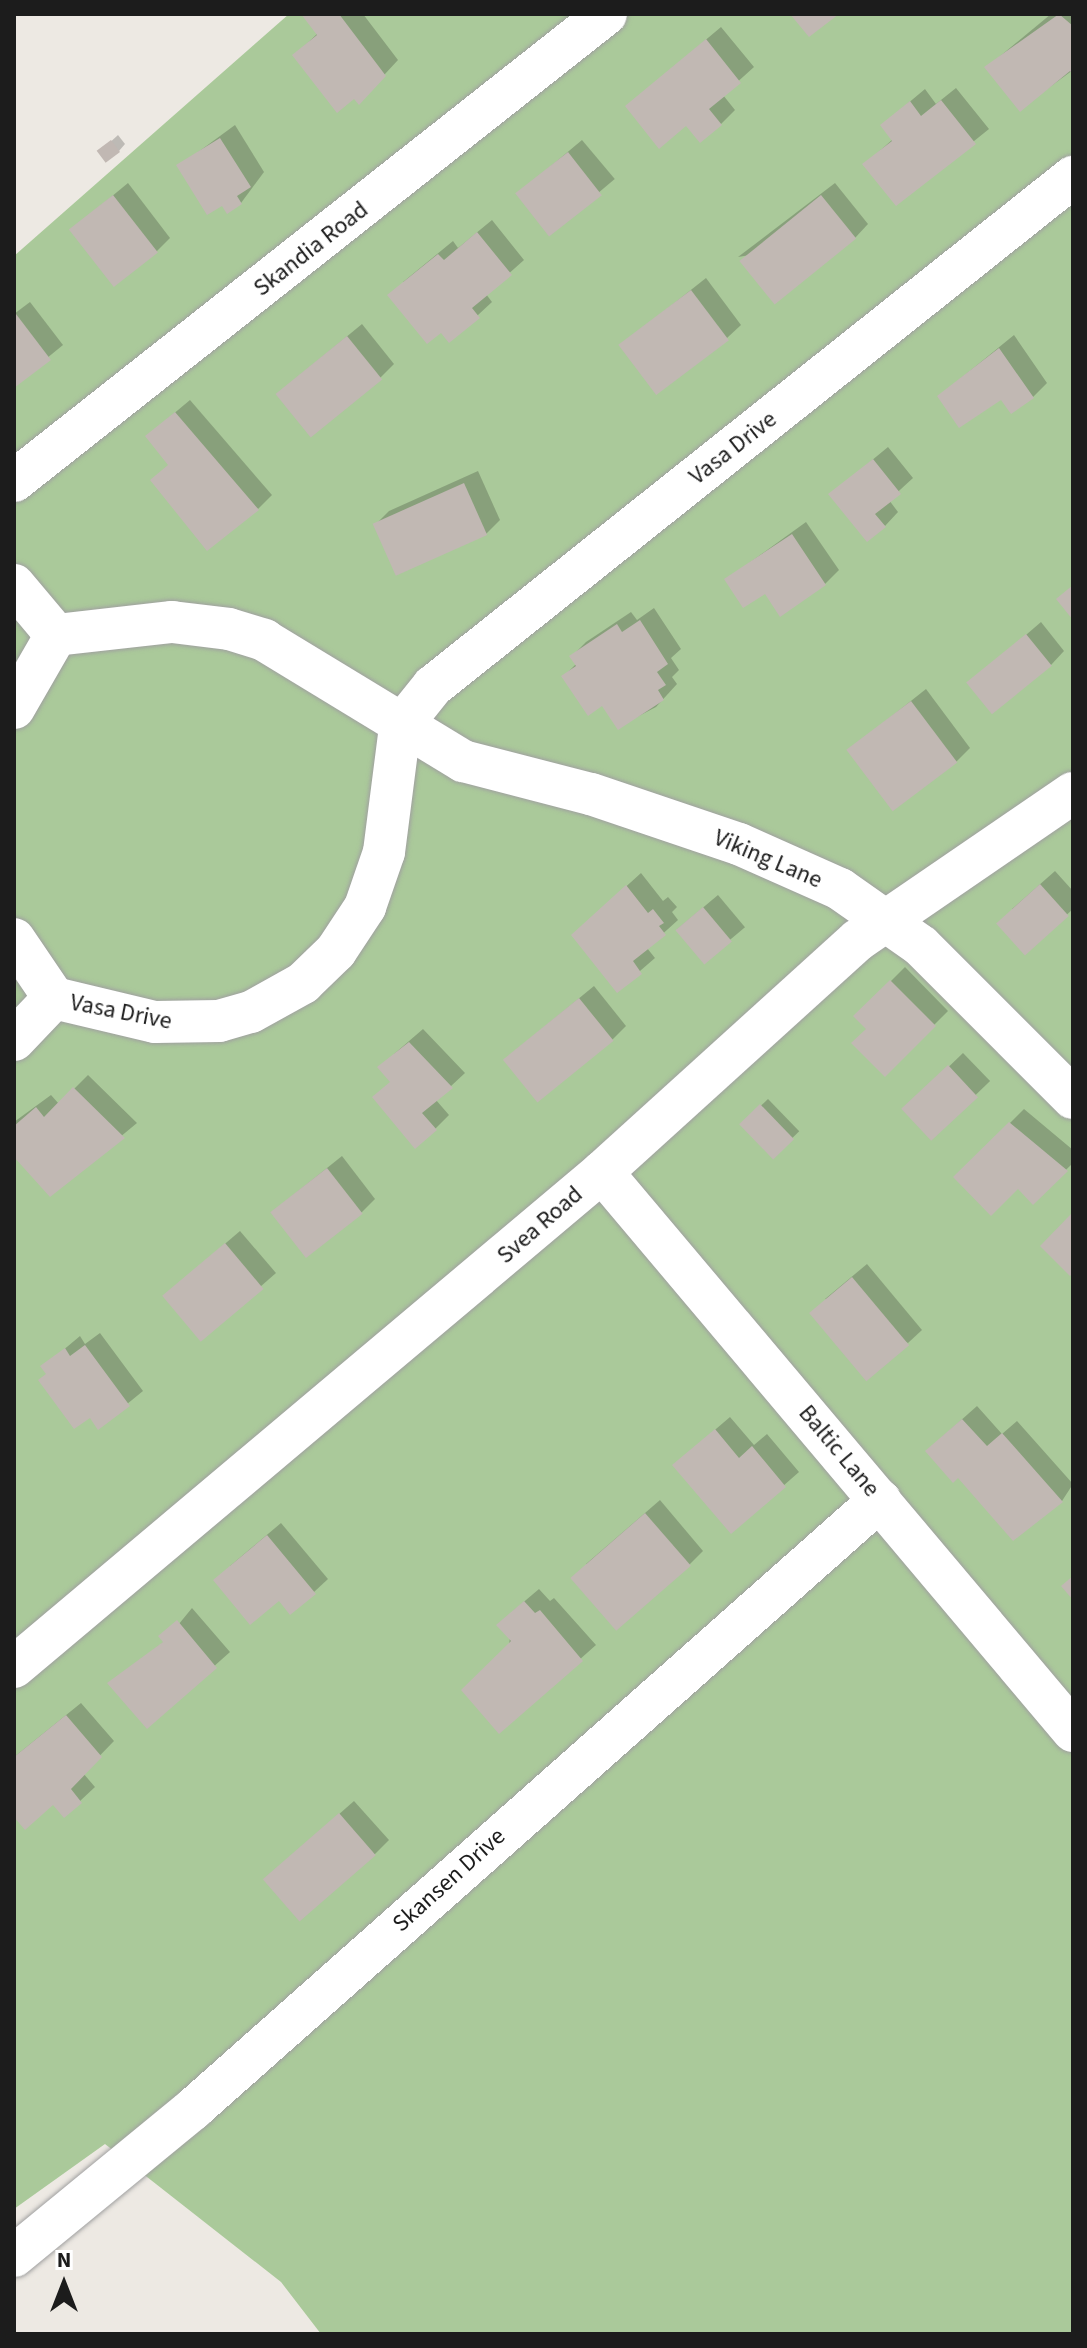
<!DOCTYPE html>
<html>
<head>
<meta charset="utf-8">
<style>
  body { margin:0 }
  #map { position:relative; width:1087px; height:2348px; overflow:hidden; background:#ede9e3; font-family:"Source Sans 3",sans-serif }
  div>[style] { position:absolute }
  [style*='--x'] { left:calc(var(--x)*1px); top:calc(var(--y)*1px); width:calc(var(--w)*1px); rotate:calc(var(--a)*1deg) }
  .forest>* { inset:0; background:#aac99a }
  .shadow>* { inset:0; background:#0003; transform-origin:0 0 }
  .building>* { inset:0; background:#c1b8b3; transform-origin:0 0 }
  .roads { filter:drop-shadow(0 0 2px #a0a0a0) drop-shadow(0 0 2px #a0a0a0) }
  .minor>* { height:42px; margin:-21px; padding:0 21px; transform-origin:21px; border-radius:21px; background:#fff }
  span { translate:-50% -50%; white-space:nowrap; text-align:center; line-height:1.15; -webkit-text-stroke:6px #fff; paint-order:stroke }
  .street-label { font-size:24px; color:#1c1c1c }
  .frame { position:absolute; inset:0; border:16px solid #1c1c1c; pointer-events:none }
  .north { position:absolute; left:24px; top:2244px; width:80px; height:80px; -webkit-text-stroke:6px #fff; paint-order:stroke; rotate:0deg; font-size:22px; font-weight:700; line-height:32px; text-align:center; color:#1c1c1c }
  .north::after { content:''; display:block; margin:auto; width:28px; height:36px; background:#1c1c1c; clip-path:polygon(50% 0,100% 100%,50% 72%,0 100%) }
</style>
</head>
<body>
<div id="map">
  <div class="forest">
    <i style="clip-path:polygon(289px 14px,1073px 14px,1073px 2334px,321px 2334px,281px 2282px,105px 2144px,14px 2209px,14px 256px)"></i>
  </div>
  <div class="shadow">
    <i style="clip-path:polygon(304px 14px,363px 14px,398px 60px,359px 102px,295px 55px,318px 33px)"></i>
    <i style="clip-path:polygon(1051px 14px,1073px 14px,1073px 70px,1020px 109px,987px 67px)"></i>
    <i style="clip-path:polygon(721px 27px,754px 67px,723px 95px,735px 110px,721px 124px,700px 140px,687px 124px,627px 106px)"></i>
    <i style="clip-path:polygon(956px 88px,989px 129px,896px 204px,865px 164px,893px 139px,882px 125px,925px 89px,936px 104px)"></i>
    <i style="clip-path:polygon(235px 125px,264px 172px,241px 203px,222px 203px,179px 166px)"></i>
    <i style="clip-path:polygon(118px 135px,125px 144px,119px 151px,106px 146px)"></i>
    <i style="left:582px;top:140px;width:51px;height:83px;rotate:50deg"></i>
    <i style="clip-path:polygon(128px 183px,170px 238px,156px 252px,71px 230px)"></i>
    <i style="clip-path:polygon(835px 183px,868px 224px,855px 238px,738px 257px)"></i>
    <i style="clip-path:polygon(492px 220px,524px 260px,486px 294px,492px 302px,450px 341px,403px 282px,453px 241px,458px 248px)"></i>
    <i style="clip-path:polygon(706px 278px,741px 325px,727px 338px,620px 346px)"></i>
    <i style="clip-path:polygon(30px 302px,63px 345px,14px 385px,14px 314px)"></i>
    <i style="clip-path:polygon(362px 324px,394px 364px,380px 378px,277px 394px)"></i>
    <i style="clip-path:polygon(1014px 335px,1047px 383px,1033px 397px,1011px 412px,1001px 397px,939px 396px)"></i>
    <i style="clip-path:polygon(190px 400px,272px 495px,258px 509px,170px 464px,147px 436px)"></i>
    <i style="clip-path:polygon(888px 447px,913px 478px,889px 500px,898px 512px,885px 526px,831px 494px)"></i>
    <i style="clip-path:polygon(478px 471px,500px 520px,486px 534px,375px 525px,389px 511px)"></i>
    <i style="clip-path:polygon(806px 522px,839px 570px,825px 584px,765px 591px,727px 579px)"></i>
    <i style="clip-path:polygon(654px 608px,681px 649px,671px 658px,679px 670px,672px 677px,677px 684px,656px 707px,618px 727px,603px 704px,564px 676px,577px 663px,572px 656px,586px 642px,631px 612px,637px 620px)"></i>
    <i style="clip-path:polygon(1041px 622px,1064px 651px,1051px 665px,970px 683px)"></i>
    <i style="clip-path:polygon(926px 689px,970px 748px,956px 762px,849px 750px)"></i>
    <i style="clip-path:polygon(1055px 871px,1073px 891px,1073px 909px,1025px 953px,1012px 909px)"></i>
    <i style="clip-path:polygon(641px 873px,663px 901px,668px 897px,677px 907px,672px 912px,678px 920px,647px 948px,655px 958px,618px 990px,588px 921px)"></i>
    <i style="left:718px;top:895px;width:42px;height:53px;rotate:50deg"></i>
    <i style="clip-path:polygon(905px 967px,948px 1011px,885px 1074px,868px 1029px,856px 1016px)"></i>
    <i style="clip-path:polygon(594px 986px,626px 1026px,612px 1040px,505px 1059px)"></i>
    <i style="clip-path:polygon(423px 1029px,465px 1073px,436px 1100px,449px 1115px,435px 1129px,392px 1081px,394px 1054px)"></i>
    <i style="left:963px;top:1053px;width:39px;height:81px;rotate:46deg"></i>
    <i style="clip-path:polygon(88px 1075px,137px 1123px,50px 1195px,14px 1151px,14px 1122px,51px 1095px,59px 1104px)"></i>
    <i style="left:768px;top:1099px;width:45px;height:36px;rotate:46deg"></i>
    <i style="clip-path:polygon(1024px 1109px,1073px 1150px,1073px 1163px,1033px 1202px,1018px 1186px,956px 1177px)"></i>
    <i style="clip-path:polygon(342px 1156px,375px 1199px,361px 1213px,272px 1212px)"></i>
    <i style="clip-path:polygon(240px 1231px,276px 1273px,201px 1339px,179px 1283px)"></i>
    <i style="clip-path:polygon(867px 1264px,922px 1330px,908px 1343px,825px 1299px)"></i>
    <i style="clip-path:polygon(100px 1333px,143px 1391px,99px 1427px,43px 1367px,80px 1336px,85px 1344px)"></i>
    <i style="clip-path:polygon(977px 1406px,1002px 1434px,1017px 1421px,1073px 1484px,1062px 1501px,1014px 1538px,941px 1438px)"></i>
    <i style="clip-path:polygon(730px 1417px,754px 1445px,767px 1434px,799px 1472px,732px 1531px,689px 1452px)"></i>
    <i style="clip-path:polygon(660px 1500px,703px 1551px,689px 1565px,586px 1564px)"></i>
    <i style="clip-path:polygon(281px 1523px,328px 1579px,314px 1592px,279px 1598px,230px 1566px)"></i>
    <i style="clip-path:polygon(539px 1589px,550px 1601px,554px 1598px,596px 1645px,499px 1731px,513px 1611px)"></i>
    <i style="clip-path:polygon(192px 1608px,230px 1652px,147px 1726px,110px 1683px,165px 1641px)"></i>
    <i style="clip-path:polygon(81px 1703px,114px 1741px,83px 1773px,95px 1787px,65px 1815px,53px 1803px,14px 1814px,14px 1757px)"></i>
    <i style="clip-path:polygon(354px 1801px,389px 1840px,375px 1854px,280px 1866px)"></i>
  </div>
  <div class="building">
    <i style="clip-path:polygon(301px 14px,339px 14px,386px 76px,359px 105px,354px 99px,337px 113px,292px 55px,317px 35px)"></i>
    <i style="clip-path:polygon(790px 14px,839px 14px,809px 37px)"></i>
    <i style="clip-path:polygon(1059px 14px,1073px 26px,1073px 75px,1070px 71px,1020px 112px,984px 67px)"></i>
    <i style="clip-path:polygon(706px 39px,741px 83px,709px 109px,722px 125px,700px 143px,686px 126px,659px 149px,625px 106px)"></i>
    <i style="clip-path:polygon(941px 100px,976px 144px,896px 206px,862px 164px,892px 141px,880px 125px,910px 101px,921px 116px)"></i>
    <i style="clip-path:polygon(220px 138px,251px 187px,237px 196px,242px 204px,227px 214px,222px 206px,207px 215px,176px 165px)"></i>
    <i style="left:111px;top:140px;width:15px;height:18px;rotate:53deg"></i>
    <i style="left:568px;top:152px;width:55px;height:67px;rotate:52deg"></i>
    <i style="left:113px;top:195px;width:73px;height:56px;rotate:52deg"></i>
    <i style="left:821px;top:195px;width:56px;height:105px;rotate:51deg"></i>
    <i style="clip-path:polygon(477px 232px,512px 275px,472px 308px,480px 318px,449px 343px,441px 333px,427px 344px,387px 295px,438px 254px,444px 260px)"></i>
    <i style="left:691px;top:290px;width:63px;height:91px;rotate:53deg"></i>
    <i style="clip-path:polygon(16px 314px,51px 360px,14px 388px,14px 316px)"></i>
    <i style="left:347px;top:336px;width:56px;height:92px;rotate:51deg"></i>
    <i style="clip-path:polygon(999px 348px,1034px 398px,1011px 414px,1001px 400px,959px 428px,937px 396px)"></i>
    <i style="clip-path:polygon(175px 412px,259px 510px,207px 551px,150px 480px,168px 465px,145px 436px)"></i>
    <i style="clip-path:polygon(873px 459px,901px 494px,875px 514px,886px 527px,867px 542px,828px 494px)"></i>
    <i style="left:464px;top:483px;width:57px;height:100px;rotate:66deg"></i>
    <i style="clip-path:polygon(792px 534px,826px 585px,780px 617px,765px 594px,743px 608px,724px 579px)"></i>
    <i style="clip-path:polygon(1073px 585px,1073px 620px,1056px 599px)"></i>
    <i style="clip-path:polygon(640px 620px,668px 664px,657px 672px,666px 685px,658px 690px,664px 700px,618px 730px,602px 706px,588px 716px,561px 676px,576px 666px,569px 656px,617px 624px,622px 632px)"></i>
    <i style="left:1026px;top:634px;width:41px;height:77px;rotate:51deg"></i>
    <i style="left:911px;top:701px;width:77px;height:81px;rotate:53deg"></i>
    <i style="left:1040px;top:884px;width:43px;height:59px;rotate:48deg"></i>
    <i style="clip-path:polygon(626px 885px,648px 913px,653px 909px,664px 923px,659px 926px,666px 935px,633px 961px,642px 974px,617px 993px,571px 935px)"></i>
    <i style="left:703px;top:907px;width:45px;height:36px;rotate:50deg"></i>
    <i style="clip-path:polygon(890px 980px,936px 1026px,885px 1077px,851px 1043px,866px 1029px,853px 1016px)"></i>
    <i style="left:579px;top:998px;width:55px;height:98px;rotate:51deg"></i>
    <i style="clip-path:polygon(409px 1042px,453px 1088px,422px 1113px,437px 1130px,415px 1149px,372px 1097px,390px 1082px,377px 1067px)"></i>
    <i style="left:948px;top:1065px;width:44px;height:64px;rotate:47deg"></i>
    <i style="clip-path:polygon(73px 1087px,125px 1138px,50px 1197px,14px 1157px,14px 1126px,36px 1107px,44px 1117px)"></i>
    <i style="left:760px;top:1104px;width:49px;height:29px;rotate:46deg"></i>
    <i style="clip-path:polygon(1009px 1122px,1068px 1171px,1033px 1205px,1018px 1189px,991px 1216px,953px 1177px)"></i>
    <i style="left:327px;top:1168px;width:58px;height:72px;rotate:52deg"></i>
    <i style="clip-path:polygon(1073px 1212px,1073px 1273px,1070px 1276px,1040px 1246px)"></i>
    <i style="left:225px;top:1243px;width:60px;height:82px;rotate:50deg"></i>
    <i style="left:852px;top:1277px;width:89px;height:56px;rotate:50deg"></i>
    <i style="clip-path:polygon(85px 1345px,130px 1406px,98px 1430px,90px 1418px,74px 1429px,38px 1380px,46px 1374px,40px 1366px,65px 1348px,70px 1356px)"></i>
    <i style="clip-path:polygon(962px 1419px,987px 1446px,1002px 1433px,1063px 1502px,1013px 1541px,958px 1478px,953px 1483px,925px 1451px)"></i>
    <i style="clip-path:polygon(715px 1429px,739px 1458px,752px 1446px,786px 1487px,731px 1534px,672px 1465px)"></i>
    <i style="left:645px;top:1513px;width:70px;height:99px;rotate:49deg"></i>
    <i style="clip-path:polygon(267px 1535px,316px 1594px,290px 1615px,279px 1601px,250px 1625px,213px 1580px)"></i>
    <i style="clip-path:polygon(1073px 1576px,1073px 1600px,1061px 1586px)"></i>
    <i style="clip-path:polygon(524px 1601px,535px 1613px,540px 1610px,583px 1661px,499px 1734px,461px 1690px,511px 1641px,496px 1625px)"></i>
    <i style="clip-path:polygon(177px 1620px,217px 1668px,147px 1729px,107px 1683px,163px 1642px,158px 1636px)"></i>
    <i style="clip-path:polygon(66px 1715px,102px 1757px,71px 1789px,82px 1803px,64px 1818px,53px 1805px,25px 1830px,14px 1817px,14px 1757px)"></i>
    <i style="left:339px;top:1813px;width:56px;height:101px;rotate:49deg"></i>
  </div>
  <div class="roads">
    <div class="minor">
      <i style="--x:14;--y:481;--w:754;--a:-38.27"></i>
      <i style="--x:14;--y:585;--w:65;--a:50"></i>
      <i style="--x:14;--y:708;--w:84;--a:-60.1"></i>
      <i style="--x:56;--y:635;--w:117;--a:-6.4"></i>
      <i style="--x:172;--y:622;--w:57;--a:7"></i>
      <i style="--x:229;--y:629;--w:37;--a:17"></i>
      <i style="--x:264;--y:640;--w:233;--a:31.3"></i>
      <i style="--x:463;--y:761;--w:132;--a:14.5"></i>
      <i style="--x:591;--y:794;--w:156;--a:18.7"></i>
      <i style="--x:739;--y:844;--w:111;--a:24"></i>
      <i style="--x:840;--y:889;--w:99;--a:35.1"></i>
      <i style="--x:921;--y:946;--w:215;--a:45"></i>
      <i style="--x:14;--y:939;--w:71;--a:55.9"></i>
      <i style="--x:54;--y:998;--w:104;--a:13.4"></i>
      <i style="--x:155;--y:1022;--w:64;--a:-0.9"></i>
      <i style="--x:219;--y:1021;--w:33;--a:-16"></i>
      <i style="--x:251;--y:1012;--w:60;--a:-29.1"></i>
      <i style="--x:303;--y:983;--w:46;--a:-44.1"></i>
      <i style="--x:336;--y:951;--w:53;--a:-56.6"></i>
      <i style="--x:365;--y:907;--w:58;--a:-70.9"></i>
      <i style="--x:384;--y:852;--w:126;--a:-82.7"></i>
      <i style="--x:400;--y:727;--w:53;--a:-51.2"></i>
      <i style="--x:433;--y:686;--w:818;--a:-38.5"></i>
      <i style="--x:14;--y:1040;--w:58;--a:-46.4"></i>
      <i style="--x:602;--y:1172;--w:731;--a:49.88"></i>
      <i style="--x:14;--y:1667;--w:769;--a:-40.09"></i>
      <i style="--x:602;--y:1172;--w:345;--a:-42.2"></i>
      <i style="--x:858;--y:940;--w:260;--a:-34.4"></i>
      <i style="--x:14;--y:2256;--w:232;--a:-39.4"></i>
      <i style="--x:193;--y:2109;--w:918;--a:-41.56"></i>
    </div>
  </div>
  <div class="street-label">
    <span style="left:311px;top:249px;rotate:-38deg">Skandia Road</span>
    <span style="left:733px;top:448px;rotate:-38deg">Vasa Drive</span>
    <span style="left:768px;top:859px;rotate:23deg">Viking Lane</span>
    <span style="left:121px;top:1012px;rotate:11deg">Vasa Drive</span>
    <span style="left:540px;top:1225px;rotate:-41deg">Svea Road</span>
    <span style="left:839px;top:1451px;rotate:50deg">Baltic Lane</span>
    <span style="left:449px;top:1880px;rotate:-42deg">Skansen Drive</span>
  </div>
  <div class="frame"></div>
  <div class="north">N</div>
</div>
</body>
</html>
